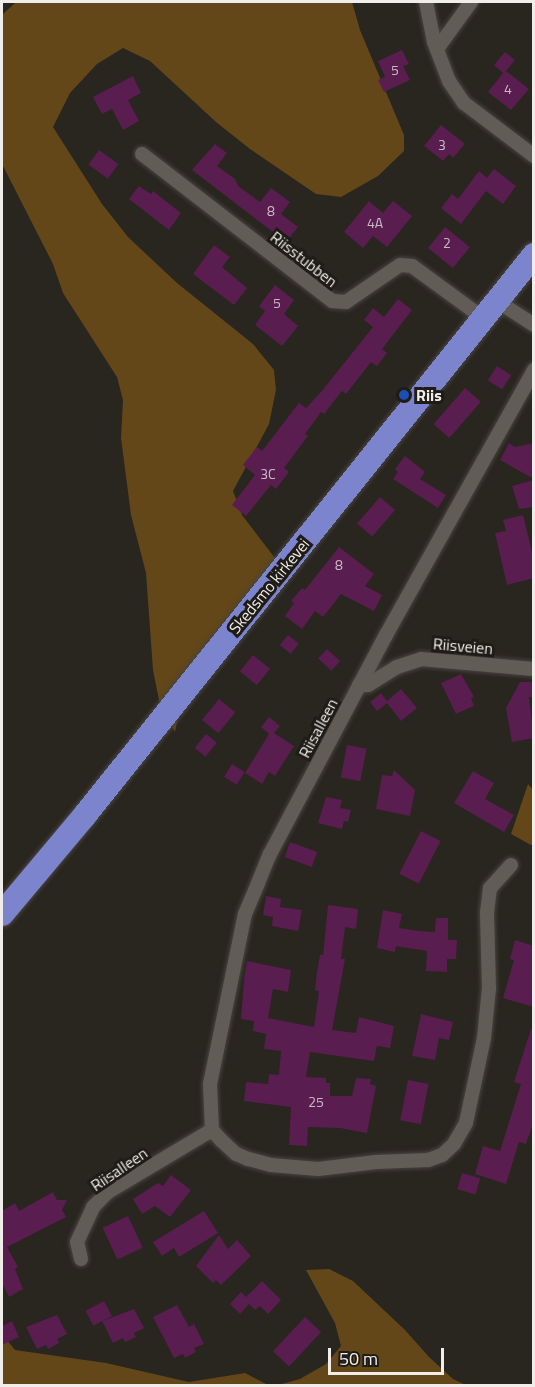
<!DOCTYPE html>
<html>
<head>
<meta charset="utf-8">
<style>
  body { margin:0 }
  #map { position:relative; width:535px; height:1387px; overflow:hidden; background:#29251f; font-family:"Titillium Web",sans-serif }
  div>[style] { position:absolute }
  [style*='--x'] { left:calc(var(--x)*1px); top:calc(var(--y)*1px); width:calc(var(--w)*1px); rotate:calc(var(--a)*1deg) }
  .green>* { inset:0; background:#634718 }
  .building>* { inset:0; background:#591d50; transform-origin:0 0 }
  .roads { filter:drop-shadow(0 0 2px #47443f) drop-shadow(0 0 2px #47443f) }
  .minor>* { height:14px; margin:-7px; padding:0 7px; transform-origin:7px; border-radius:7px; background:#615d56 }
  .trunk>* { height:24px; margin:-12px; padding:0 12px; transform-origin:12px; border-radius:12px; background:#7c84cd }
  .dots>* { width:16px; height:16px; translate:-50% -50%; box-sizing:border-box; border:3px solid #1f1b16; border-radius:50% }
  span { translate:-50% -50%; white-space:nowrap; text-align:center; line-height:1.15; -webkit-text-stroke:6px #1f1b16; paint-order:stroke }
  .number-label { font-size:14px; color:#cab9c4 }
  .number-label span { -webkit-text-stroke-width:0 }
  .street-label { font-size:16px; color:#f0edea }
  .poi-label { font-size:16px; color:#f0edea; font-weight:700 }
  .left { translate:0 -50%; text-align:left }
  .frame { position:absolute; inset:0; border:3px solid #f0edea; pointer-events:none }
  .scale { position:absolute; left:328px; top:1348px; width:116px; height:27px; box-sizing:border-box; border:3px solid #f0edea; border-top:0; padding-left:8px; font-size:18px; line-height:21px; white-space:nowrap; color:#f0edea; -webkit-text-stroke:4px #1f1b16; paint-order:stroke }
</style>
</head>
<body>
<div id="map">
  <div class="green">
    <i style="clip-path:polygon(16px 2px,352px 2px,360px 30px,404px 135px,404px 151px,378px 176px,341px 197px,316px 194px,250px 149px,216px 122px,150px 61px,123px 48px,97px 64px,70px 93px,53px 127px,102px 204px,128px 237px,177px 283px,253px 344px,274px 370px,276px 390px,269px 424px,233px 491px,242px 515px,278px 562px,178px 717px,175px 732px,160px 705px,153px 670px,146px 573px,131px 515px,121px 438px,123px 400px,117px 377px,63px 293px,53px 264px,2px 164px,2px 15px)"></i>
    <i style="clip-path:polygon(528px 784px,534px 791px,534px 845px,531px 845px,511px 834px)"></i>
    <i style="clip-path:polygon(329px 1269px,353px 1281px,405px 1330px,429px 1357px,453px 1379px,466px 1385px,278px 1385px,300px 1379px,326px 1364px,341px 1346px,335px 1323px,306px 1270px)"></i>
    <i style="clip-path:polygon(2px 1334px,15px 1350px,106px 1363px,189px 1382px,245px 1373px,268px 1385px,2px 1385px)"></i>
  </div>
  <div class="building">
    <i style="clip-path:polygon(402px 50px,409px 64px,403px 66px,410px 80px,384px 92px,378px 80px,385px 77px,378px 61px)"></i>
    <i style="clip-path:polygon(505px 52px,515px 60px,506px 71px,529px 89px,511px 110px,488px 92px,503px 73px,494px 65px)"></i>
    <i style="clip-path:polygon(133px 76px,141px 93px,128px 100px,139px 121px,123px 130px,112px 109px,102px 114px,93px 97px)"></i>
    <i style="clip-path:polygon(441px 125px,465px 144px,453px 158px,449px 154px,443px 161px,424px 146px)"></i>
    <i style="clip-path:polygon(215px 144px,227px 153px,217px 166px,235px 179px,238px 186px,260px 202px,271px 188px,290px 202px,281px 214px,298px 227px,286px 242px,192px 170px)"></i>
    <i style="left:99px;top:150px;width:24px;height:18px;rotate:36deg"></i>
    <i style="clip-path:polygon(494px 169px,516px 186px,503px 204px,486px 191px,461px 224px,441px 208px,452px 194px,458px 199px,479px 171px,487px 178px)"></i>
    <i style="clip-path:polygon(139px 186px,151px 194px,153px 191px,181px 213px,169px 230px,129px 199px)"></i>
    <i style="clip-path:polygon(369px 201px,383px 213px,393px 201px,412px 216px,387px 247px,373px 236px,363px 248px,344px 232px)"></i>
    <i style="left:445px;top:227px;width:32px;height:27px;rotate:39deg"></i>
    <i style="clip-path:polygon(214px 245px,230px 257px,222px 267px,247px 288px,234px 305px,193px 274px)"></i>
    <i style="clip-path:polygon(275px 285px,294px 300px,284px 314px,298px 326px,282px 346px,255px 325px,265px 311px,259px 306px)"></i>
    <i style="clip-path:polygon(398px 299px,412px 310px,382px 349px,387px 353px,377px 366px,371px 362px,346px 394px,342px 391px,324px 414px,321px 412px,305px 434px,308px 436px,284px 468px,289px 472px,276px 489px,271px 485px,246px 516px,232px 505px,255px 475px,243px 465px,257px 447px,262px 451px,299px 403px,306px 408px,321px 392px,373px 327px,364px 320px,373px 308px,384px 317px)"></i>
    <i style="left:497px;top:366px;width:17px;height:17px;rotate:33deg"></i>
    <i style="left:465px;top:388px;width:21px;height:48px;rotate:41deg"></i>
    <i style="clip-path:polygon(509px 443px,515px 447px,534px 443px,534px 479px,500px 460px)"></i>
    <i style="clip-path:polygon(405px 456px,425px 472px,420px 479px,446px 495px,438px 508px,393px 479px,398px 472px,395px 469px)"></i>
    <i style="clip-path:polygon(534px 480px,534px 507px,519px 509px,512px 486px)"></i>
    <i style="left:380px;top:497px;width:20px;height:35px;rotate:41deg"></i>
    <i style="clip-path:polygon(523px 515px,534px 560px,534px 578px,507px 585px,495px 533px,506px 531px,503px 520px)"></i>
    <i style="clip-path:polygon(339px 547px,374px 574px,365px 586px,382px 595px,374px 611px,341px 594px,323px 617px,315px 611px,302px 629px,285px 616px,294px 603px,291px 601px,302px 588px,305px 590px)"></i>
    <i style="left:288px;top:635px;width:14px;height:13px;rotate:39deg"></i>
    <i style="left:327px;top:649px;width:18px;height:13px;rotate:43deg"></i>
    <i style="left:253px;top:655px;width:22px;height:21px;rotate:39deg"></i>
    <i style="clip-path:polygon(461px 674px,474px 697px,471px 698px,474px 706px,456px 714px,441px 683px)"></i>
    <i style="clip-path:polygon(520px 682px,533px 682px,533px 697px,529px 697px,534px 738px,512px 742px,506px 708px)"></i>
    <i style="clip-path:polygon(401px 689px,417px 708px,401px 721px,387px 703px,377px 711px,370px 702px,381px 693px,387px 701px)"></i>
    <i style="left:219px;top:699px;width:21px;height:27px;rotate:39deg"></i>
    <i style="clip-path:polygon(269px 717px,280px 726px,274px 733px,294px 746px,275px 776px,269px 772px,262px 784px,245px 773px,269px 734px,261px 727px)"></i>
    <i style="left:206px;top:734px;width:14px;height:18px;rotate:39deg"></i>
    <i style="left:347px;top:745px;width:20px;height:33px;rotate:11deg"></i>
    <i style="left:232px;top:764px;width:15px;height:15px;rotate:32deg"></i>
    <i style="clip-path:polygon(394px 770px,415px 790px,410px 816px,376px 809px,382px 775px,392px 776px)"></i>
    <i style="clip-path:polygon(473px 771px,494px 783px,485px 799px,514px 815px,504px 832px,454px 803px)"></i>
    <i style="clip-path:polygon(326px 797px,342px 800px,340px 808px,351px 810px,348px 822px,344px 821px,342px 829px,318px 823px)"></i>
    <i style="left:421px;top:831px;width:22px;height:48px;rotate:27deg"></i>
    <i style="left:290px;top:842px;width:29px;height:16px;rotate:20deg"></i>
    <i style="clip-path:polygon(266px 896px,281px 899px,280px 907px,302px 910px,298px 931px,272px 926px,273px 917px,263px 915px)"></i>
    <i style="clip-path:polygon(328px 905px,358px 909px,356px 929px,345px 927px,341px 959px,345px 959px,332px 1030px,356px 1033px,359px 1017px,394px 1026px,390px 1048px,377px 1046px,374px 1061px,310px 1052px,306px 1077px,326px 1078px,326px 1083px,330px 1083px,330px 1096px,352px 1096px,356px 1078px,371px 1079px,370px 1084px,376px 1086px,367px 1133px,340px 1128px,308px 1127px,307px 1146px,289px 1145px,291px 1107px,244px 1101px,246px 1082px,268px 1084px,269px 1074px,279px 1075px,281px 1051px,264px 1049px,266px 1034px,253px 1031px,254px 1021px,241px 1019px,244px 979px,247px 961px,291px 970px,288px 992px,273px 989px,268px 1018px,314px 1027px,319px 991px,315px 990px,317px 972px,320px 955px,323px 955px)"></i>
    <i style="clip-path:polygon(383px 910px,402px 914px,399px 928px,418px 931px,435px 932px,436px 918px,448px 918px,448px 940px,457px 940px,456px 959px,447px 959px,447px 972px,426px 971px,427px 951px,396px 946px,395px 952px,377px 948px)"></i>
    <i style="clip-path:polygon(515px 940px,534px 946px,534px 1007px,503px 998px,514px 960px,510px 959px)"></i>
    <i style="clip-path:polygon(421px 1014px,453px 1022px,449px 1040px,439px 1038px,435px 1060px,412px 1056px)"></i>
    <i style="clip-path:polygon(531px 1029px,534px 1029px,534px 1120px,526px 1144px,519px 1142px,506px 1184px,475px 1174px,483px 1146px,500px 1151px,521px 1084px,514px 1082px)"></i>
    <i style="left:408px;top:1080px;width:21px;height:41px;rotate:11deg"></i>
    <i style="left:462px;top:1173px;width:19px;height:17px;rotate:16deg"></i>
    <i style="clip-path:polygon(171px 1175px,191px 1190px,170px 1217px,155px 1206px,142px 1214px,133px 1199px,158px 1183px,163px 1186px)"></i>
    <i style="clip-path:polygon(53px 1192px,57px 1200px,67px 1200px,62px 1210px,66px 1217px,7px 1247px,18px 1267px,15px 1269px,23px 1289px,9px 1297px,2px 1283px,2px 1211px,15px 1203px,19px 1211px)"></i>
    <i style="clip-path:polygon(204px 1211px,218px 1233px,179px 1257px,174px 1248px,162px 1256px,153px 1242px)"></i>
    <i style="left:128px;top:1216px;width:35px;height:28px;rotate:65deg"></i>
    <i style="clip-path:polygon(219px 1235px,228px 1249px,237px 1240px,251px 1256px,221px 1285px,216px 1280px,213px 1283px,196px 1266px)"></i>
    <i style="clip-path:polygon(262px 1281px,281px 1300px,268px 1314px,260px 1306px,255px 1310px,249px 1304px,240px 1314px,230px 1304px,241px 1292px,246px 1297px)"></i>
    <i style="left:104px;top:1301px;width:17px;height:21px;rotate:62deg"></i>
    <i style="clip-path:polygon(177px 1305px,189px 1327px,194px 1324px,204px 1344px,194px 1348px,196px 1352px,185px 1358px,183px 1354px,174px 1358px,153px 1317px)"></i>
    <i style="clip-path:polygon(134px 1309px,144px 1328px,134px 1333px,136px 1337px,125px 1342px,123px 1338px,113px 1343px,102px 1321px)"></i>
    <i style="clip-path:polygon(57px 1315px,67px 1334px,57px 1339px,59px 1343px,48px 1349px,46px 1345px,37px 1349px,26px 1327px)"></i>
    <i style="left:305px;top:1317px;width:22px;height:47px;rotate:43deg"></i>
    <i style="clip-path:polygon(12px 1321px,19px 1337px,2px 1345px,2px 1326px)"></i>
  </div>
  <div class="roads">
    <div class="minor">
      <i style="--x:426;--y:2;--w:41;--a:78.7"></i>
      <i style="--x:434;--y:42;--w:42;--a:69"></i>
      <i style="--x:449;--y:81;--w:27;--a:56"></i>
      <i style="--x:464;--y:103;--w:88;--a:37.1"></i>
      <i style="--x:437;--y:49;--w:58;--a:-54.1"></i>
      <i style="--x:142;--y:154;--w:240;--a:37.7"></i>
      <i style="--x:332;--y:301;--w:14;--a:4"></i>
      <i style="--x:346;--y:302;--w:65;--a:-34.4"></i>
      <i style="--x:400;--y:265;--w:12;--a:5"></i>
      <i style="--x:412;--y:266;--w:88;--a:36.2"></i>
      <i style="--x:497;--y:301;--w:44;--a:33"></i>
      <i style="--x:359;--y:685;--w:9;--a:0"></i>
      <i style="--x:368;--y:685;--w:34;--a:-32"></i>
      <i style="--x:397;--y:667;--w:25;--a:-18"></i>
      <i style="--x:421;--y:659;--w:113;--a:5.1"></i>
      <i style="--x:511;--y:865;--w:31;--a:132"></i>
      <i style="--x:490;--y:888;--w:25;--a:97"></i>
      <i style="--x:487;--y:913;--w:75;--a:88.5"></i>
      <i style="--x:489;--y:988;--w:50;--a:95.7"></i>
      <i style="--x:484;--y:1038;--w:87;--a:102"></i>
      <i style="--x:466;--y:1123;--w:24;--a:120"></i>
      <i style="--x:454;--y:1144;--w:16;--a:137"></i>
      <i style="--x:442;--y:1155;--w:15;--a:160"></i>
      <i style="--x:428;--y:1160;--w:52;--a:177.8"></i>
      <i style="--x:376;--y:1162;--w:58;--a:173.1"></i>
      <i style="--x:318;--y:1169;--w:47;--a:-175.1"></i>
      <i style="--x:271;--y:1165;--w:24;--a:-165"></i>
      <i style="--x:248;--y:1159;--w:13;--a:-157"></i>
      <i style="--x:236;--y:1154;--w:21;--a:-137"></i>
      <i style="--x:221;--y:1140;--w:13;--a:-132"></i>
      <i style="--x:212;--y:1130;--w:46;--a:-92.5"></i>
      <i style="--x:210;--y:1084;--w:174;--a:-78.4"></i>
      <i style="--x:245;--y:914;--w:34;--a:-67"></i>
      <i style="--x:258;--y:883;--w:31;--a:-68"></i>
      <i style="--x:270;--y:854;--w:248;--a:-62.1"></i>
      <i style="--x:386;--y:635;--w:304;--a:-60.8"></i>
      <i style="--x:81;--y:1259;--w:17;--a:-103"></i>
      <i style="--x:77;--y:1242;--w:38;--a:-65"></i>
      <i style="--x:93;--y:1207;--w:21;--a:-45"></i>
      <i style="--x:108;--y:1192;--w:121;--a:-30.8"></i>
    </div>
    <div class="trunk">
      <i style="--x:2;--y:914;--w:129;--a:-50"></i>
      <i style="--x:85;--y:815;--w:718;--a:-51.28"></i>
    </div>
  </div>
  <div class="dots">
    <i style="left:404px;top:395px;background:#1a4fb4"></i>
  </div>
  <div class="number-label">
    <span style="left:395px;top:70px">5</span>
    <span style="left:508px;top:89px">4</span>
    <span style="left:442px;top:145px">3</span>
    <span style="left:271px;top:211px">8</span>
    <span style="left:375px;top:223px">4A</span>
    <span style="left:447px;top:243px">2</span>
    <span style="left:277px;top:303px">5</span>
    <span style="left:268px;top:474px">3C</span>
    <span style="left:339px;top:565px">8</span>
    <span style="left:316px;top:1102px">25</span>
  </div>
  <div class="street-label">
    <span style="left:304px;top:259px;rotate:38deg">Riisstubben</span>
    <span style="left:269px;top:586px;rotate:-51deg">Skedsmo kirkevei</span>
    <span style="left:463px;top:646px;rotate:5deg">Riisveien</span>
    <span style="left:318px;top:728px;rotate:-62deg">Riisalleen</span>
    <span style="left:119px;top:1169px;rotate:-34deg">Riisalleen</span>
  </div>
  <div class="poi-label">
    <span class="left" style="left:416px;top:395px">Riis</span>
  </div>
  <div class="frame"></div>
  <div class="scale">50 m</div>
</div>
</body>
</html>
